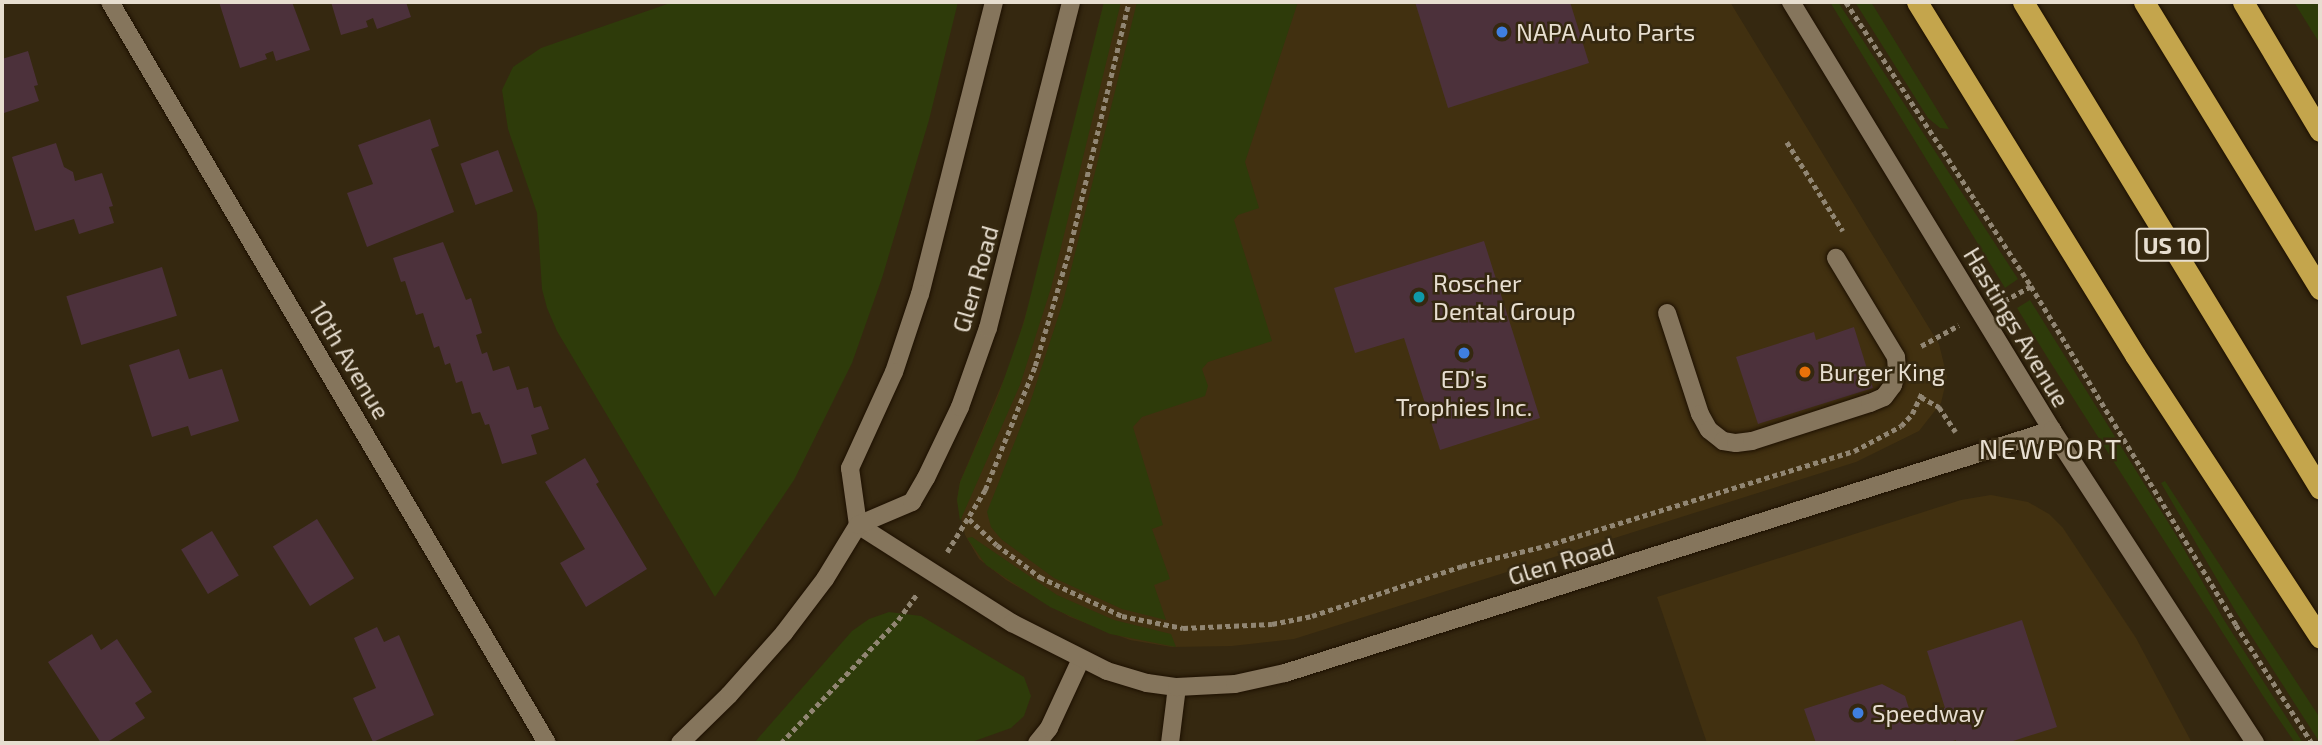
<!DOCTYPE html>
<html>
<head>
<meta charset="utf-8">
<style>
  body { margin:0 }
  #map { position:relative; width:2322px; height:745px; overflow:hidden; background:#352810; font-family:"Exo 2",sans-serif }
  div>[style] { position:absolute }
  [style*='--x'] { left:calc(var(--x)*1px); top:calc(var(--y)*1px); width:calc(var(--w)*1px); rotate:calc(var(--a)*1deg) }
  .built>* { inset:0; background:#413010 }
  .green>* { inset:0; background:#2e3b0a }
  .building>* { inset:0; background:#4c313b; transform-origin:0 0 }
  .path>* { height:4.5px; margin-top:-2.25px; transform-origin:0; background:repeating-linear-gradient(90deg,#918673 0 5px,transparent 0 8.5px) }
  .roads { filter:drop-shadow(0 0 2px #1d1000) drop-shadow(0 0 2px #1d1000) }
  .service>* { height:18px; margin:-9px; padding:0 9px; transform-origin:9px; border-radius:9px; background:#85755c }
  .minor>* { height:18px; margin:-9px; padding:0 9px; transform-origin:9px; border-radius:9px; background:#85755c }
  .tertiary>* { height:18px; margin:-9px; padding:0 9px; transform-origin:9px; border-radius:9px; background:#85755c }
  .motorway>* { height:21px; margin:-10.5px; padding:0 10.5px; transform-origin:10.5px; border-radius:10.5px; background:#c4a54c }
  .dots>* { width:19px; height:19px; translate:-50% -50%; box-sizing:border-box; border:4px solid #352810; border-radius:50% }
  span { translate:-50% -50%; white-space:nowrap; text-align:center; line-height:1.15; -webkit-text-stroke:5px #352810; paint-order:stroke }
  .shield-label span { padding:2px 5px; background:#352810; border:2px solid; border-radius:5px; -webkit-text-stroke-width:0 }
  .shield-label { font-size:23px; color:#e7ded0; font-weight:700 }
  .poi-label { font-size:24px; color:#e7ded0 }
  .left { translate:0 -50%; text-align:left }
  .street-label { font-size:24px; color:#e7ded0 }
  .quarter-label { font-size:28px; color:#e7ded0; letter-spacing:2px }
  .frame { position:absolute; inset:0; border:4px solid #e7ded0; pointer-events:none }
</style>
</head>
<body>
<div id="map">
  <div class="built">
    <i style="clip-path:polygon(1104px 2px,1730px 2px,1939px 344px,1947px 377px,1941px 403px,1919px 431px,1856px 462px,1294px 639px,1232px 646px,1172px 647px,1130px 640px,1070px 617px,1006px 580px,979px 559px,965px 535px,957px 500px,960px 482px,1013px 358px,1035px 283px)"></i>
    <i style="clip-path:polygon(1991px 495px,2028px 502px,2049px 514px,2063px 528px,2136px 638px,2192px 743px,1707px 743px,1657px 597px,1961px 500px)"></i>
  </div>
  <div class="green">
    <i style="clip-path:polygon(673px 2px,958px 2px,929px 120px,882px 278px,852px 363px,794px 480px,715px 597px,557px 331px,547px 308px,542px 289px,537px 213px,508px 129px,502px 90px,513px 67px,541px 48px)"></i>
    <i style="clip-path:polygon(1104px 2px,1121px 2px,1051px 288px,1020px 385px,960px 521px,957px 500px,960px 482px,997px 399px,1024px 322px)"></i>
    <i style="clip-path:polygon(1137px 2px,1298px 2px,1245px 162px,1259px 208px,1238px 215px,1234px 220px,1272px 341px,1208px 362px,1202px 369px,1208px 386px,1205px 396px,1142px 417px,1133px 427px,1163px 525px,1152px 529px,1170px 579px,1154px 585px,1166px 620px,1122px 609px,1054px 578px,1001px 539px,991px 527px,987px 512px,1030px 403px,1063px 302px)"></i>
    <i style="clip-path:polygon(1830px 2px,1838px 2px,2018px 279px,2005px 288px)"></i>
    <i style="clip-path:polygon(1855px 2px,1871px 2px,1949px 129px,1940px 128px,1928px 118px)"></i>
    <i style="clip-path:polygon(2294px 2px,2320px 2px,2320px 44px)"></i>
    <i style="clip-path:polygon(2030px 300px,2176px 535px,2224px 620px,2303px 743px,2295px 743px,2265px 699px,2049px 360px,2017px 308px)"></i>
    <i style="clip-path:polygon(2165px 481px,2320px 718px,2320px 743px,2236px 612px,2161px 483px)"></i>
    <i style="clip-path:polygon(972px 537px,1057px 595px,1114px 620px,1171px 634px,1176px 647px,1110px 634px,1050px 607px,986px 565px,967px 538px)"></i>
    <i style="clip-path:polygon(889px 612px,921px 616px,1024px 677px,1031px 696px,1024px 716px,1011px 728px,969px 743px,754px 743px,852px 631px,869px 619px)"></i>
  </div>
  <div class="building">
    <i style="clip-path:polygon(219px 2px,292px 2px,310px 50px,276px 61px,273px 51px,265px 54px,267px 59px,240px 68px)"></i>
    <i style="clip-path:polygon(331px 2px,406px 2px,411px 17px,377px 29px,373px 18px,366px 21px,368px 27px,341px 35px)"></i>
    <i style="clip-path:polygon(1415px 2px,1570px 2px,1589px 63px,1448px 108px)"></i>
    <i style="clip-path:polygon(28px 51px,38px 85px,34px 86px,39px 101px,4px 113px,2px 59px)"></i>
    <i style="clip-path:polygon(430px 119px,439px 146px,431px 149px,454px 212px,367px 247px,347px 193px,373px 184px,358px 145px)"></i>
    <i style="clip-path:polygon(56px 143px,64px 167px,73px 172px,75px 181px,102px 173px,113px 206px,109px 207px,114px 223px,79px 234px,74px 219px,35px 231px,12px 157px)"></i>
    <i style="left:498px;top:150px;width:44px;height:40px;rotate:70deg"></i>
    <i style="clip-path:polygon(1484px 241px,1540px 418px,1440px 450px,1404px 338px,1355px 353px,1334px 288px)"></i>
    <i style="clip-path:polygon(443px 242px,466px 300px,471px 298px,482px 333px,476px 335px,482px 354px,487px 352px,493px 371px,509px 366px,517px 390px,528px 387px,534px 408px,541px 406px,549px 429px,531px 435px,537px 454px,502px 464px,489px 424px,485px 425px,480px 412px,472px 414px,462px 381px,456px 383px,450px 363px,445px 365px,439px 346px,434px 348px,423px 313px,416px 315px,405px 281px,401px 282px,393px 258px)"></i>
    <i style="left:162px;top:267px;width:51px;height:100px;rotate:73deg"></i>
    <i style="clip-path:polygon(1854px 327px,1873px 388px,1758px 424px,1736px 357px,1814px 332px,1816px 340px)"></i>
    <i style="clip-path:polygon(179px 349px,189px 379px,222px 369px,239px 421px,191px 436px,188px 426px,152px 437px,129px 365px)"></i>
    <i style="clip-path:polygon(585px 458px,599px 482px,596px 484px,647px 569px,586px 607px,560px 563px,585px 549px,545px 482px)"></i>
    <i style="left:317px;top:519px;width:70px;height:52px;rotate:58deg"></i>
    <i style="left:212px;top:531px;width:52px;height:36px;rotate:59deg"></i>
    <i style="clip-path:polygon(2022px 620px,2057px 727px,2007px 743px,1956px 743px,1956px 740px,1947px 743px,1816px 743px,1804px 709px,1882px 684px,1905px 696px,1912px 718px,1945px 708px,1927px 651px)"></i>
    <i style="clip-path:polygon(377px 627px,384px 642px,399px 635px,434px 715px,373px 742px,353px 698px,376px 688px,354px 638px)"></i>
    <i style="clip-path:polygon(92px 634px,101px 650px,117px 639px,152px 692px,135px 703px,145px 718px,106px 743px,101px 743px,48px 662px)"></i>
  </div>
  <div class="path">
    <i style="--x:1846;--y:2;--w:339;--a:56.9"></i>
    <i style="--x:2031;--y:286;--w:396;--a:58.8"></i>
    <i style="--x:2236;--y:625;--w:140;--a:57.2"></i>
    <i style="--x:1787;--y:142;--w:105;--a:57.8"></i>
    <i style="--x:2004;--y:301;--w:31;--a:-29"></i>
    <i style="--x:1921;--y:346;--w:43;--a:-28.9"></i>
    <i style="--x:1921;--y:397;--w:21;--a:29"></i>
    <i style="--x:1939;--y:407;--w:30;--a:56"></i>
    <i style="--x:969;--y:519;--w:38;--a:43"></i>
    <i style="--x:997;--y:545;--w:54;--a:36.7"></i>
    <i style="--x:1040;--y:577;--w:91;--a:25.4"></i>
    <i style="--x:1122;--y:616;--w:62;--a:11.1"></i>
    <i style="--x:1183;--y:628;--w:89;--a:-2.6"></i>
    <i style="--x:1272;--y:624;--w:41;--a:-11.3"></i>
    <i style="--x:1312;--y:616;--w:158;--a:-18.4"></i>
    <i style="--x:1462;--y:566;--w:85;--a:-13.5"></i>
    <i style="--x:1545;--y:546;--w:323;--a:-17.1"></i>
    <i style="--x:1854;--y:451;--w:53;--a:-28"></i>
    <i style="--x:1901;--y:426;--w:16;--a:-47"></i>
    <i style="--x:1912;--y:414;--w:23;--a:-65"></i>
    <i style="--x:947;--y:552;--w:73;--a:-58.5"></i>
    <i style="--x:985;--y:490;--w:134;--a:-68"></i>
    <i style="--x:1035;--y:366;--w:120;--a:-73.5"></i>
    <i style="--x:1069;--y:251;--w:256;--a:-76.5"></i>
    <i style="--x:781;--y:743;--w:170;--a:-46.4"></i>
    <i style="--x:898;--y:620;--w:32;--a:-54"></i>
  </div>
  <div class="roads">
    <div class="service">
      <i style="--x:1667;--y:313;--w:106;--a:71.9"></i>
      <i style="--x:1700;--y:414;--w:18;--a:61"></i>
      <i style="--x:1709;--y:430;--w:18;--a:38"></i>
      <i style="--x:1723;--y:441;--w:13;--a:9"></i>
      <i style="--x:1736;--y:443;--w:16;--a:-7"></i>
      <i style="--x:1752;--y:441;--w:124;--a:-17.9"></i>
      <i style="--x:1870;--y:403;--w:15;--a:-23"></i>
      <i style="--x:1884;--y:397;--w:15;--a:-53"></i>
      <i style="--x:1893;--y:385;--w:15;--a:-74"></i>
      <i style="--x:1897;--y:371;--w:14;--a:-94"></i>
      <i style="--x:1896;--y:357;--w:116;--a:-121.2"></i>
    </div>
    <div class="minor">
      <i style="--x:110;--y:2;--w:860;--a:59.47"></i>
      <i style="--x:1037;--y:743;--w:19;--a:-51"></i>
      <i style="--x:1049;--y:728;--w:76;--a:-65.1"></i>
      <i style="--x:1170;--y:743;--w:56;--a:-82.9"></i>
    </div>
    <div class="tertiary">
      <i style="--x:994;--y:2;--w:301;--a:104.2"></i>
      <i style="--x:920;--y:294;--w:82;--a:108.4"></i>
      <i style="--x:894;--y:372;--w:106;--a:114.6"></i>
      <i style="--x:850;--y:468;--w:58;--a:82"></i>
      <i style="--x:858;--y:525;--w:183;--a:32.5"></i>
      <i style="--x:1012;--y:623;--w:106;--a:26.8"></i>
      <i style="--x:1107;--y:671;--w:42;--a:16.7"></i>
      <i style="--x:1147;--y:683;--w:30;--a:8"></i>
      <i style="--x:1177;--y:687;--w:58;--a:-3"></i>
      <i style="--x:1235;--y:684;--w:51;--a:-12.4"></i>
      <i style="--x:1285;--y:673;--w:805;--a:-17.58"></i>
      <i style="--x:1791;--y:2;--w:501;--a:58.62"></i>
      <i style="--x:2052;--y:430;--w:373;--a:57"></i>
      <i style="--x:680;--y:743;--w:69;--a:-44.4"></i>
      <i style="--x:729;--y:695;--w:83;--a:-48.4"></i>
      <i style="--x:784;--y:633;--w:68;--a:-52.8"></i>
      <i style="--x:825;--y:579;--w:63;--a:-58.6"></i>
      <i style="--x:858;--y:525;--w:59;--a:-23.1"></i>
      <i style="--x:912;--y:502;--w:28;--a:-60"></i>
      <i style="--x:926;--y:478;--w:79;--a:-64.4"></i>
      <i style="--x:960;--y:407;--w:84;--a:-70.5"></i>
      <i style="--x:988;--y:328;--w:336;--a:-75.7"></i>
    </div>
    <div class="motorway">
      <i style="--x:1917;--y:2;--w:415;--a:58.3"></i>
      <i style="--x:2135;--y:355;--w:338;--a:56.8"></i>
      <i style="--x:2023;--y:2;--w:570;--a:58.62"></i>
      <i style="--x:2144;--y:2;--w:337;--a:58.5"></i>
      <i style="--x:2243;--y:2;--w:150;--a:59.2"></i>
    </div>
  </div>
  <div class="dots">
    <i style="left:1502px;top:32px;background:#3f7fe0"></i>
    <i style="left:1419px;top:297px;background:#0f9aa8"></i>
    <i style="left:1464px;top:353px;background:#3f7fe0"></i>
    <i style="left:1805px;top:372px;background:#e8710a"></i>
    <i style="left:1858px;top:713px;background:#3f7fe0"></i>
  </div>
  <div class="shield-label">
    <span style="left:2172px;top:245px">US 10</span>
  </div>
  <div class="poi-label">
    <span class="left" style="left:1516px;top:32px">NAPA Auto Parts</span>
    <span class="left" style="left:1433px;top:297px">Roscher<br>Dental Group</span>
    <span class="left" style="left:1819px;top:372px">Burger King</span>
    <span style="left:1464px;top:393px">ED's<br>Trophies Inc.</span>
    <span class="left" style="left:1872px;top:713px">Speedway</span>
  </div>
  <div class="street-label">
    <span style="left:975px;top:279px;rotate:-74deg">Glen Road</span>
    <span style="left:2017px;top:327px;rotate:59deg">Hastings Avenue</span>
    <span style="left:350px;top:360px;rotate:59deg">10th Avenue</span>
    <span style="left:1561px;top:561px;rotate:-17deg">Glen Road</span>
  </div>
  <div class="quarter-label">
    <span style="left:2051px;top:448px">NEWPORT</span>
  </div>
  <div class="frame"></div>
</div>
</body>
</html>
